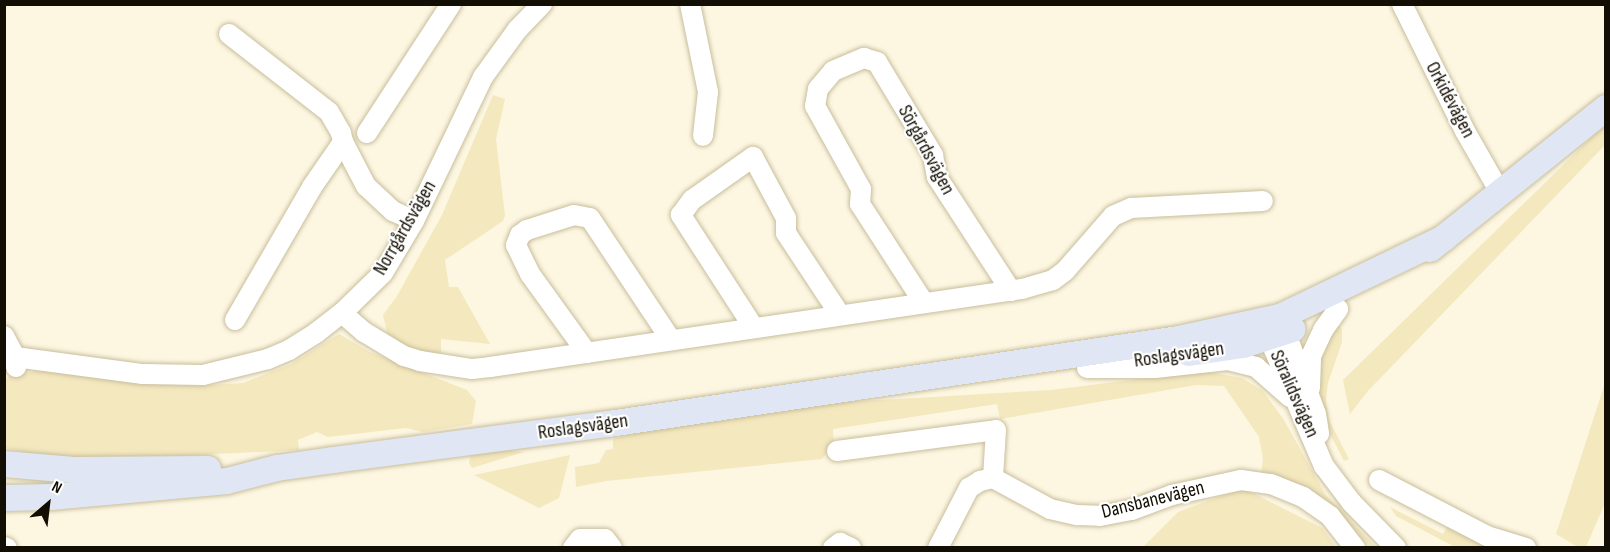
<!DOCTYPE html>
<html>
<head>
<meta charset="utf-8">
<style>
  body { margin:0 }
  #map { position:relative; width:1610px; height:552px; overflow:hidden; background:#fdf7e2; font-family:"Sofia Sans Condensed",sans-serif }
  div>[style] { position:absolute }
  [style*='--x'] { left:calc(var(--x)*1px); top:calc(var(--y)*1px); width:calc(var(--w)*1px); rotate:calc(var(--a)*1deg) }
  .green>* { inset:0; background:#f4e8be }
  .roads { filter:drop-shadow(0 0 2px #c8be9c) drop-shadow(0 0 2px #c8be9c) }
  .minor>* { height:20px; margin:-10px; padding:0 10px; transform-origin:10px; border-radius:10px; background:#fff }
  .major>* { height:26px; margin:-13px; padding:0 13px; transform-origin:13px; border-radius:13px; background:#e0e6f4 }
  span { translate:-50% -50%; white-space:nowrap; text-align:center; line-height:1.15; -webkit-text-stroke:4.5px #fff; paint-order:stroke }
  .street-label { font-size:20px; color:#120e03 }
  .frame { position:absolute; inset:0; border:6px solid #120e03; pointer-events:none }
  .north { position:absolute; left:18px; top:474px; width:60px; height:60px; -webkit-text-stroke:4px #fff; paint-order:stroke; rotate:28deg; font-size:16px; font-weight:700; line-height:24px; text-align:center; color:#120e03 }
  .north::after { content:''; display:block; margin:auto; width:21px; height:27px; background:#120e03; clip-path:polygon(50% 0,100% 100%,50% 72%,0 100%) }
</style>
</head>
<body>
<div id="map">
  <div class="green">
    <i style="clip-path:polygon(493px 95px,505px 99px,496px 139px,505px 216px,503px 221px,445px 260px,449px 287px,458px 287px,490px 344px,441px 339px,441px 357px,407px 351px,388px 337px,383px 315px,397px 296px,442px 215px)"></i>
    <i style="clip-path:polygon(1605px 124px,1605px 148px,1603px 147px,1368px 391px,1350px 414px,1343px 380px)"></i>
    <i style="clip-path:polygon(1338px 325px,1342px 329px,1342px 342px,1328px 383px,1326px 400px,1329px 420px,1349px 459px,1344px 461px,1324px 422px,1315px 386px,1315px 368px,1326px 339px)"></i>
    <i style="clip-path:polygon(339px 334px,370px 352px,467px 390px,476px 401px,472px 424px,423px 432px,406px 428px,328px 437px,317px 432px,298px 440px,299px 450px,156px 457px,45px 457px,5px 448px,4px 380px,12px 374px,60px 369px,197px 386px,243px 383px,291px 364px)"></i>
    <i style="clip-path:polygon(1203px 371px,1242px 378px,1263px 391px,1284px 420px,1325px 494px,1376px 547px,1369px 547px,1343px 517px,1287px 480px,1261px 473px,1263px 459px,1259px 437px,1224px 386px,1196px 385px,1000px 419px,997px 404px,833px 429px,834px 444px,822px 459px,606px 481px,576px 487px,575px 467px,599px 463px,606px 450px,613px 449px,613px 439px,666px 425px,845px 402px,1051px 390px)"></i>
    <i style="clip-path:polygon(1605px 383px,1605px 503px,1586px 547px,1578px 547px,1556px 534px)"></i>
    <i style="clip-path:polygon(498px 449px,524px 452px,472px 468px,469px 463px,471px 453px)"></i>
    <i style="clip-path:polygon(570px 455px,559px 498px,539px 508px,474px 475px)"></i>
    <i style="clip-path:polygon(1243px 488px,1322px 528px,1336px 547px,1142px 548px,1178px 512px)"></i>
    <i style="clip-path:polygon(1390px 507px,1443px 534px,1450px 523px,1494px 546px,1455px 547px,1396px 516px)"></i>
  </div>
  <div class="roads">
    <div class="minor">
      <i style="--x:690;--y:4;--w:90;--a:78.4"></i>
      <i style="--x:708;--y:92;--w:44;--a:96.5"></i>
      <i style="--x:1402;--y:4;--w:142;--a:63.6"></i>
      <i style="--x:1465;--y:131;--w:73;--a:60.3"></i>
      <i style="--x:229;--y:34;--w:127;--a:38"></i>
      <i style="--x:329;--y:112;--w:24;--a:60"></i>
      <i style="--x:341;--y:133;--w:9;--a:77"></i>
      <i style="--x:367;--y:133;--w:154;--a:-56.9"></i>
      <i style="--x:924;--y:303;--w:118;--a:-122.9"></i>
      <i style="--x:860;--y:204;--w:15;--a:-86"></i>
      <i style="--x:861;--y:189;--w:95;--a:-119"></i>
      <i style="--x:815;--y:106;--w:17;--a:-80"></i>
      <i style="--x:818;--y:89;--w:23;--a:-50"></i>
      <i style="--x:833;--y:71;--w:34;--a:-23"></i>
      <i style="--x:864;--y:58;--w:14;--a:17"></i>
      <i style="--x:877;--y:62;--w:109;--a:58.9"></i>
      <i style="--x:933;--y:155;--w:22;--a:80"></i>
      <i style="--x:937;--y:177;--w:136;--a:57"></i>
      <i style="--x:342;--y:313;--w:29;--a:41"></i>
      <i style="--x:364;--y:332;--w:47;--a:31"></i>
      <i style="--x:404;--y:356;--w:17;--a:17"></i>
      <i style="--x:420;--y:361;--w:53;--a:8.7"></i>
      <i style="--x:472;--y:369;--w:18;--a:-6"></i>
      <i style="--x:490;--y:367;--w:538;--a:-8.34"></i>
      <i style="--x:1022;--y:289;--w:32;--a:-16"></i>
      <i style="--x:1053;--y:280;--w:15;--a:-37"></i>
      <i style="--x:1065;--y:271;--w:73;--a:-48.9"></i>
      <i style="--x:1113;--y:216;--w:20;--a:-24"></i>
      <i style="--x:1131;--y:208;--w:132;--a:-3"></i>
      <i style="--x:235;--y:320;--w:154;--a:-59.9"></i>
      <i style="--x:312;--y:187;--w:55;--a:-55.4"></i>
      <i style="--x:343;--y:142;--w:50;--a:62.4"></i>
      <i style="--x:366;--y:186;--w:37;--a:43"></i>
      <i style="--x:393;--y:211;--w:23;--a:25"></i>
      <i style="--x:1281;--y:320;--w:100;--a:69.6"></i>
      <i style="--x:1316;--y:414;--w:20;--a:81"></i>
      <i style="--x:1263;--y:324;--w:155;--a:66.8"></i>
      <i style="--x:1324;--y:466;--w:46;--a:52.9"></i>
      <i style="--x:1352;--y:503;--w:63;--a:45.6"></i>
      <i style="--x:754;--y:328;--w:135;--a:-122.9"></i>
      <i style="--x:681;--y:215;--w:19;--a:-54"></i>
      <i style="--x:692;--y:200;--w:75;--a:-35.2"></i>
      <i style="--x:753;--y:157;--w:69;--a:61.6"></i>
      <i style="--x:786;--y:218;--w:15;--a:90"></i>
      <i style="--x:786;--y:233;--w:98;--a:56.6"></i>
      <i style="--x:4;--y:336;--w:24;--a:62"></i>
      <i style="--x:15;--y:357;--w:10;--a:84"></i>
      <i style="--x:587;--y:353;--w:97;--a:-125.8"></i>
      <i style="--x:530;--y:274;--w:32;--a:-116"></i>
      <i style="--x:516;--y:245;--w:11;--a:-68"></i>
      <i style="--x:520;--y:235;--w:9;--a:-36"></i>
      <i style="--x:527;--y:230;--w:49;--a:-17.7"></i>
      <i style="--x:574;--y:215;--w:16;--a:11"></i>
      <i style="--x:590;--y:218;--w:146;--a:56.4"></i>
      <i style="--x:4;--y:359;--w:11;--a:-10"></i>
      <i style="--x:15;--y:357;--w:129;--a:7.6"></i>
      <i style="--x:143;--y:374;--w:60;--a:1"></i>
      <i style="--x:203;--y:375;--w:67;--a:-13.8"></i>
      <i style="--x:268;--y:359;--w:23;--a:-23"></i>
      <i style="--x:289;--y:350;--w:32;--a:-32"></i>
      <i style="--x:316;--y:333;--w:33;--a:-38"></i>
      <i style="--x:342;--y:313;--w:57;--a:-44.3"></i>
      <i style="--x:383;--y:273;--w:61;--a:-59.2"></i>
      <i style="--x:414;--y:221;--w:160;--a:-64.4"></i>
      <i style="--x:483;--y:77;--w:58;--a:-54.1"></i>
      <i style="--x:517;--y:30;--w:36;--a:-46"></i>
      <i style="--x:1087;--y:368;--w:68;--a:0"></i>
      <i style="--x:1155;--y:368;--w:73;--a:-6.3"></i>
      <i style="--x:1228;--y:360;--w:29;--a:14"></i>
      <i style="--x:1256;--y:367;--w:45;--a:41.4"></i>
      <i style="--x:1310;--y:388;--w:32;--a:-88"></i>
      <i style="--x:1311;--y:356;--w:29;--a:-65"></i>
      <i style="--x:1323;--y:330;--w:26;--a:-54"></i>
      <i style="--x:837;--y:451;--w:160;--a:-7.5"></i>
      <i style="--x:996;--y:430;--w:48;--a:93.6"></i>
      <i style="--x:1379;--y:480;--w:122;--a:27.4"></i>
      <i style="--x:1487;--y:536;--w:41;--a:17.1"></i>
      <i style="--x:4;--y:547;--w:3;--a:18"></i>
      <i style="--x:573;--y:548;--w:11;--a:-52"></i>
      <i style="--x:580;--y:539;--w:25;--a:0"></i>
      <i style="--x:605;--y:539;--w:11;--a:52"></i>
      <i style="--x:833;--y:548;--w:9;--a:-36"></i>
      <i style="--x:840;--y:543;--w:12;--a:24"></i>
      <i style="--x:938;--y:548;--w:68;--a:-62.7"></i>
      <i style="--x:969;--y:488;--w:13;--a:-32"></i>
      <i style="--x:980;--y:481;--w:13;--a:-13"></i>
      <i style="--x:993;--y:478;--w:65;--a:28.5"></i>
      <i style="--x:1050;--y:509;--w:28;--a:13"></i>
      <i style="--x:1077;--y:515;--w:23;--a:2"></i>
      <i style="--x:1100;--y:516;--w:33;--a:-11"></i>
      <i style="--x:1132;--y:510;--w:43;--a:-20.6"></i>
      <i style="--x:1172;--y:495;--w:71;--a:-12.3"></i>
      <i style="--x:1241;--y:480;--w:30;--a:8"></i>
      <i style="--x:1271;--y:484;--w:35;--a:22"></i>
      <i style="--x:1303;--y:497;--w:33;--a:35"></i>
      <i style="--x:1330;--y:516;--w:41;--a:52"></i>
    </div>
    <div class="major">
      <i style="--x:1430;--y:249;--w:226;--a:-38.7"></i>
      <i style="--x:1189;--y:353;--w:55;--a:-8.4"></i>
      <i style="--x:1243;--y:345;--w:52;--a:-17.7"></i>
      <i style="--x:4;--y:464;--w:70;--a:4.9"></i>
      <i style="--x:74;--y:470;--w:134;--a:-0.4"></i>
      <i style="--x:4;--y:498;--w:47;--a:-1.2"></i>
      <i style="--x:51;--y:497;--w:177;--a:-5.2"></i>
      <i style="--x:227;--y:481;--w:52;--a:-14.6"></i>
      <i style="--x:277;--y:468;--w:58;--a:-8"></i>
      <i style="--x:334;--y:460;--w:277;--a:-7.5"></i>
      <i style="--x:609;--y:424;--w:576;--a:-8.48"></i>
      <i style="--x:1179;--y:339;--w:103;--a:-12.3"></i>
      <i style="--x:1280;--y:317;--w:182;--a:-25.7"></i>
    </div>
  </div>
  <div class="street-label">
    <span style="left:1450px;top:100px;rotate:62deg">Orkidévägen</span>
    <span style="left:926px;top:150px;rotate:62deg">Sörgårdsvägen</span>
    <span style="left:405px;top:228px;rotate:-60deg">Norrgårdsvägen</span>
    <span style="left:1179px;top:355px;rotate:-8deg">Roslagsvägen</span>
    <span style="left:1294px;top:394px;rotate:66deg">Söralidsvägen</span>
    <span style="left:583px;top:427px;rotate:-8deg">Roslagsvägen</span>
    <span style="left:1153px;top:500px;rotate:-14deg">Dansbanevägen</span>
  </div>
  <div class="frame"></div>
  <div class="north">N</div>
</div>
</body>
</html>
